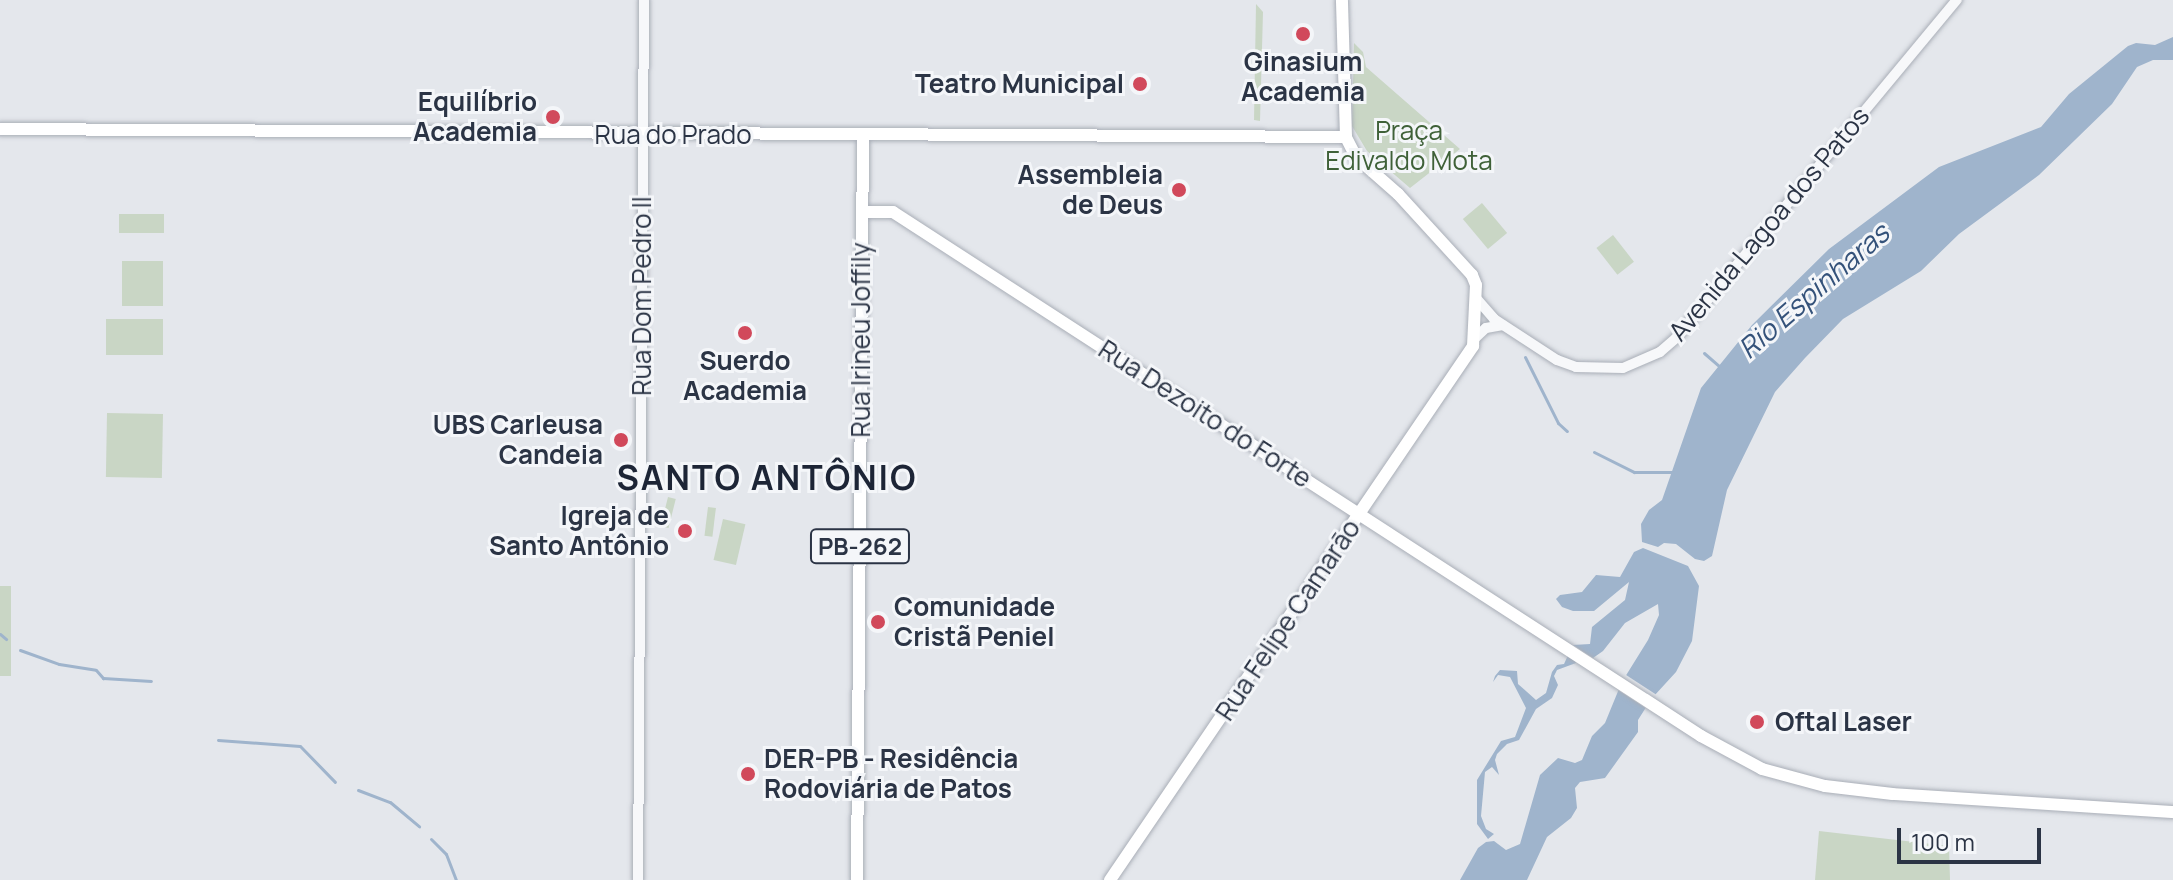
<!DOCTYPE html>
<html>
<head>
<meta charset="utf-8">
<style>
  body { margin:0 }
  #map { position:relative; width:2173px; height:880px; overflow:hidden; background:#e4e7ec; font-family:Manrope,sans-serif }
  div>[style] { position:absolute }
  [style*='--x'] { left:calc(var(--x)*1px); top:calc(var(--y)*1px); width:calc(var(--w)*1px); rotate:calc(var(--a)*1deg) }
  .green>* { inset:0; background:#c9d6c5; transform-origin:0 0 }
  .water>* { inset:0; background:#9fb4cc }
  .pier>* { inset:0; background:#e4e7ec; transform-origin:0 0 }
  .stream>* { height:3px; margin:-1.5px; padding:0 1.5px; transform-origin:1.5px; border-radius:1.5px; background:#9fb4cc }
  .roads { filter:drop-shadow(0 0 2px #a9aeb7) drop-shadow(0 0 2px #a9aeb7) }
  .minor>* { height:10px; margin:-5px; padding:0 5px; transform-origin:5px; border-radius:5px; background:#f7f8fa }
  .major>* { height:12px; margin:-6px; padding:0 6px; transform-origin:6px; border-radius:6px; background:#fff }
  .dots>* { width:22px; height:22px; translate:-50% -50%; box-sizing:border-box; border:4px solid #f4f6f9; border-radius:50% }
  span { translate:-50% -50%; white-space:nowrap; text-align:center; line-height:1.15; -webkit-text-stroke:6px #f4f6f9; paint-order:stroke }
  .shield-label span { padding:2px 6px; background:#f4f6f9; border:2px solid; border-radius:6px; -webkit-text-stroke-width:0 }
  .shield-label { font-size:24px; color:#2b3445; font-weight:700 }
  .poi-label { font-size:26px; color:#2b3445; font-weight:700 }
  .right { translate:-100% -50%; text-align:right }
  .left { translate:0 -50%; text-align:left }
  .park-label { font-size:26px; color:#3f6138 }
  .street-label { font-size:26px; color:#2b3445 }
  .water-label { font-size:28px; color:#34527a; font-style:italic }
  .district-label { font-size:34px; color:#1d2536; font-weight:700; letter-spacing:2px }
  .scale { position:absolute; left:1897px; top:828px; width:144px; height:36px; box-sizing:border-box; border:4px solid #2b3445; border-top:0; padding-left:10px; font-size:24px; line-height:28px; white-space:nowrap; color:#2b3445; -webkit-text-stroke:6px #f4f6f9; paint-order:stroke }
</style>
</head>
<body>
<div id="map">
  <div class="green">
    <i style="clip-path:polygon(1256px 4px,1263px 12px,1260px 121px,1254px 120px)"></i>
    <i style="clip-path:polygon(1354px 43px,1363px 52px,1366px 67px,1460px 149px,1410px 188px,1367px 151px,1352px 126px)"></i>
    <i style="left:1482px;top:203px;width:39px;height:25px;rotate:50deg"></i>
    <i style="left:119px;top:214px;width:45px;height:19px"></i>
    <i style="left:1613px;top:235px;width:34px;height:21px;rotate:52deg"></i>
    <i style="left:122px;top:261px;width:41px;height:45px"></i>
    <i style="left:163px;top:319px;width:36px;height:57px;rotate:90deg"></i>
    <i style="left:107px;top:413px;width:56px;height:64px;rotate:1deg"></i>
    <i style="left:668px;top:497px;width:8px;height:30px;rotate:14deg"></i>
    <i style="left:708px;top:507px;width:8px;height:29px;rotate:7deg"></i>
    <i style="left:723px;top:519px;width:23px;height:42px;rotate:13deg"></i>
    <i style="left:11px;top:586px;width:90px;height:11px;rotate:90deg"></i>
    <i style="clip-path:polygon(1819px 831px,1949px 846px,1950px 880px,1815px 880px)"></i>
  </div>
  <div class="water">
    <i style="clip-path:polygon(2173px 37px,2173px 60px,2153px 60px,2137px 67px,2112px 104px,2039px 175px,1959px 234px,1921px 271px,1843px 319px,1805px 358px,1775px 392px,1727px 490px,1712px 556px,1704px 561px,1695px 559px,1676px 544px,1664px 543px,1658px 547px,1642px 542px,1641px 524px,1649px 510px,1662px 500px,1701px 388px,1752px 325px,1829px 249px,1939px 167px,2041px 127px,2069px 94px,2128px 46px,2136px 43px,2155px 45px)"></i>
    <i style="clip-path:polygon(1643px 548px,1688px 566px,1699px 586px,1692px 641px,1676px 672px,1654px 696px,1625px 677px,1648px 640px,1659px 615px,1658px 604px,1625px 623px,1603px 651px,1593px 658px,1573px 645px,1590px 644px,1592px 627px,1625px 600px,1629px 582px,1594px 611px,1573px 611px,1562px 607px,1556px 599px,1560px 595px,1582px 592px,1596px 575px,1620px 577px,1634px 552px)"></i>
    <i style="clip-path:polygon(1570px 651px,1576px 663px,1557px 670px,1554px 676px,1558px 685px,1552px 698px,1536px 709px,1519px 740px,1507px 744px,1497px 754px,1495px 760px,1499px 775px,1492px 767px,1485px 772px,1481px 816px,1486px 829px,1494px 834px,1488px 839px,1477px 824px,1477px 780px,1501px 741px,1515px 737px,1526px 708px,1510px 677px,1498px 675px,1493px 682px,1495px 676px,1500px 670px,1517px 671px,1518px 684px,1536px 700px,1546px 693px,1552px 672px,1557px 665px,1564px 664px)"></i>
    <i style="clip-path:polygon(1621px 684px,1650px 701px,1638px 720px,1638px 732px,1605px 778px,1580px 782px,1575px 788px,1577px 808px,1571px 818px,1547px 837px,1527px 880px,1460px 880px,1478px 848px,1486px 842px,1494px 841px,1506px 850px,1520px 844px,1540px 775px,1558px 758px,1575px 763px,1582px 760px,1592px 736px,1605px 723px)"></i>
  </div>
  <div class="pier">
    <i style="left:1623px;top:673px;width:43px;height:17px;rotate:33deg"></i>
  </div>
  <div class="stream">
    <i style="--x:1704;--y:353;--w:20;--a:41"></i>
    <i style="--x:1525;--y:357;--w:74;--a:63.4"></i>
    <i style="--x:1558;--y:423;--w:12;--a:42"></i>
    <i style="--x:1594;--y:452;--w:45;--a:26.6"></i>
    <i style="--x:1634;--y:472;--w:39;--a:0"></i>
    <i style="--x:0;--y:634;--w:8;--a:40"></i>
    <i style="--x:20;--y:650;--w:41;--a:19.7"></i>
    <i style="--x:59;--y:664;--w:37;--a:9"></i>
    <i style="--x:96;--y:670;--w:11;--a:49"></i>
    <i style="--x:103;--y:678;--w:48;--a:3.6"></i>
    <i style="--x:218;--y:740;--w:82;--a:4.2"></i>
    <i style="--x:300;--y:746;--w:50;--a:45.8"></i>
    <i style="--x:358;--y:790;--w:34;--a:21"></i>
    <i style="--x:390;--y:802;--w:38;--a:40"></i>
    <i style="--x:431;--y:839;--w:21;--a:45"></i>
    <i style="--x:446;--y:854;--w:28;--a:69"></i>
  </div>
  <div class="roads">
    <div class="minor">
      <i style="--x:1476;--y:298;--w:28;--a:49"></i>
      <i style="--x:1494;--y:319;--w:75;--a:33.1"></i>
      <i style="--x:1557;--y:360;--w:20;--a:20"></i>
      <i style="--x:1576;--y:367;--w:47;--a:1.2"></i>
      <i style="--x:1623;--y:368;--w:40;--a:-23.4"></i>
      <i style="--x:1660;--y:352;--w:21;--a:-41"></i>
      <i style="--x:1676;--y:338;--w:440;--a:-50.3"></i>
      <i style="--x:1474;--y:339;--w:16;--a:-43"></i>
      <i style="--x:1486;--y:328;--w:17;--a:-10"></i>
      <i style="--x:638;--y:880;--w:880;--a:-89.61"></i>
    </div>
    <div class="major">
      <i style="--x:0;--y:129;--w:1346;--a:0.34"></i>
      <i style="--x:862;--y:212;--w:31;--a:0"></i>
      <i style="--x:893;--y:212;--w:963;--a:32.96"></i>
      <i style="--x:1701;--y:736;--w:69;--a:28.4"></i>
      <i style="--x:1762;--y:769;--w:65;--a:15.1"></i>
      <i style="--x:1825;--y:786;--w:68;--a:6.7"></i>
      <i style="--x:1893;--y:794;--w:281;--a:3.7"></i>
      <i style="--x:857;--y:880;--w:745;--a:-89.54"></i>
      <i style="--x:1110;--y:880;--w:646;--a:-55.79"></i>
      <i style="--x:1473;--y:346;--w:61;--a:-87.2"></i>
      <i style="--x:1476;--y:285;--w:11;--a:-112"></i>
      <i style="--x:1472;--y:275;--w:110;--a:-132.4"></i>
      <i style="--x:1398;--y:194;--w:56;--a:-138.6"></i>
      <i style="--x:1356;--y:157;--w:22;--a:-117"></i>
      <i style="--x:1346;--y:137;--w:137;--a:-91.7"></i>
    </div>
  </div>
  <div class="dots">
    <i style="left:1303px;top:34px;background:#d1495b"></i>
    <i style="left:1140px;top:84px;background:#d1495b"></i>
    <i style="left:553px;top:117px;background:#d1495b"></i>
    <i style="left:1179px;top:190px;background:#d1495b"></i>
    <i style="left:745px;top:333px;background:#d1495b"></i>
    <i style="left:621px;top:440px;background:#d1495b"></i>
    <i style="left:685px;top:531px;background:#d1495b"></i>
    <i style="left:878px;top:622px;background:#d1495b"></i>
    <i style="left:1757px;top:722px;background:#d1495b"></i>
    <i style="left:748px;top:774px;background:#d1495b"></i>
  </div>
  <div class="shield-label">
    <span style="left:860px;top:546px">PB-262</span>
  </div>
  <div class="poi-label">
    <span style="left:1303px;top:77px">Ginasium<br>Academia</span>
    <span class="right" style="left:1124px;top:84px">Teatro Municipal</span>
    <span class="right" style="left:537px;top:117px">Equilíbrio<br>Academia</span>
    <span class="right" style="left:1163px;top:190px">Assembleia<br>de Deus</span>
    <span style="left:745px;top:376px">Suerdo<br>Academia</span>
    <span class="right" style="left:603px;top:440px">UBS Carleusa<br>Candeia</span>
    <span class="right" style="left:669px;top:531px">Igreja de<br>Santo Antônio</span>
    <span class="left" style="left:894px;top:622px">Comunidade<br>Cristã Peniel</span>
    <span class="left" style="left:1775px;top:722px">Oftal Laser</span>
    <span class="left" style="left:764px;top:774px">DER-PB - Residência<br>Rodoviária de Patos</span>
  </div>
  <div class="park-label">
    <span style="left:1409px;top:146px">Praça<br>Edivaldo Mota</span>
  </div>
  <div class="street-label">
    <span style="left:673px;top:135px">Rua do Prado</span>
    <span style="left:1769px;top:224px;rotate:-50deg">Avenida Lagoa dos Patos</span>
    <span style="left:642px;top:296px;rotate:-90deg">Rua Dom Pedro II</span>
    <span style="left:861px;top:340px;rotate:-90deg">Rua Irineu Joffily</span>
    <span style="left:1205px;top:414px;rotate:33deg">Rua Dezoito do Forte</span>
    <span style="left:1288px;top:620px;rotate:-56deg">Rua Felipe Camarão</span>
  </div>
  <div class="water-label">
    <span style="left:1813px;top:290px;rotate:-41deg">Rio Espinharas</span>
  </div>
  <div class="district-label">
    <span style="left:767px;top:478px">SANTO ANTÔNIO</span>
  </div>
  <div class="scale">100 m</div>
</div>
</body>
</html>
